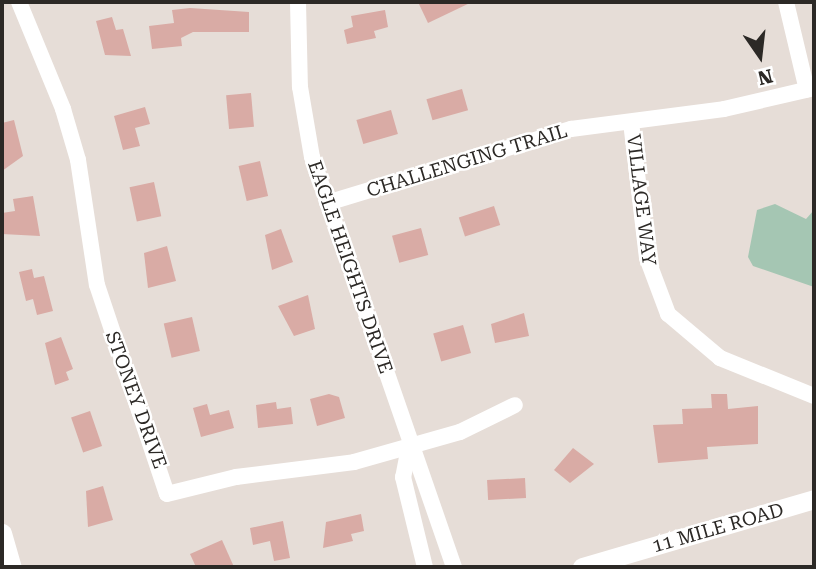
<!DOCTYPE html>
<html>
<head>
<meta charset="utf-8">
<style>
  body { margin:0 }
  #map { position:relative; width:816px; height:569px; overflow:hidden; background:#e6ddd7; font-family:"Roboto Serif",serif }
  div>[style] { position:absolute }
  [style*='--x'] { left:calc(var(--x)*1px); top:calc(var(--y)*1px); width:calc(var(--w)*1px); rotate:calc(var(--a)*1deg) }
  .green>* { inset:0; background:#a5c6b3 }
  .building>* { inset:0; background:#d9aba5; transform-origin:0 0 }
  .minor>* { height:16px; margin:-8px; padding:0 8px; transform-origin:8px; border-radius:8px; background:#fff }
  .tertiary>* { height:19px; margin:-9.5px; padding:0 9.5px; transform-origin:9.5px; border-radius:9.5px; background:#fff }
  span { translate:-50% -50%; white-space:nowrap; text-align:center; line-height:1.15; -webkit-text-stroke:5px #fff; paint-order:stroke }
  .street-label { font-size:19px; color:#2c2926 }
  .frame { position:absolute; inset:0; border:4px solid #2c2926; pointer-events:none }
  .north { position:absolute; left:725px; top:21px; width:70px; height:70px; -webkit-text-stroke:5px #fff; paint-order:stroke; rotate:166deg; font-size:19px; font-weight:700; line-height:28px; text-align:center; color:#2c2926 }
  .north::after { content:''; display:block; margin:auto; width:24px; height:32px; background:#2c2926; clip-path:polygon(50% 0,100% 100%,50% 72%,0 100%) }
</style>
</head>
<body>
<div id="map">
  <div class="green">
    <i style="clip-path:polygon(775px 204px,806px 219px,814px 210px,814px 287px,753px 266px,748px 257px,757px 210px)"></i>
  </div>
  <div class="building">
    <i style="clip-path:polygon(418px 2px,472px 2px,428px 23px)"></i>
    <i style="clip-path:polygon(190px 8px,249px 12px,249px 32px,193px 32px,181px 38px,182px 46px,152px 49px,149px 26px,174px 23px,172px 10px)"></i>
    <i style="clip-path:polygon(385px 10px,388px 27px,374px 31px,376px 38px,347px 44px,344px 30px,353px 27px,351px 16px)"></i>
    <i style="clip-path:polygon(112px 17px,116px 30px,123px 29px,131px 56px,105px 55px,96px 21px)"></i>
    <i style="left:462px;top:89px;width:22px;height:37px;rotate:74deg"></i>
    <i style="left:251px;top:93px;width:34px;height:25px;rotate:85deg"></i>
    <i style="clip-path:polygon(145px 107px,150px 124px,135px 128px,140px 146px,123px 150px,114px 116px)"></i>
    <i style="left:391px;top:110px;width:25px;height:36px;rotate:74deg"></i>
    <i style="clip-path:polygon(14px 120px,23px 156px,2px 171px,2px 123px)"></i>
    <i style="left:260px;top:161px;width:36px;height:22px;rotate:77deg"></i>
    <i style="left:154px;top:182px;width:35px;height:25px;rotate:78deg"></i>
    <i style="clip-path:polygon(33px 196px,40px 236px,2px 234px,2px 213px,15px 211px,13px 199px)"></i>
    <i style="left:494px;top:206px;width:20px;height:37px;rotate:72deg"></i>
    <i style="left:421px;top:228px;width:28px;height:30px;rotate:75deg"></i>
    <i style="clip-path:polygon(281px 229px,293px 262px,272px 270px,265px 235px)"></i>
    <i style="clip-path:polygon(167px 246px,176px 281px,148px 288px,144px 253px)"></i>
    <i style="clip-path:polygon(32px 269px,34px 278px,44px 276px,53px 311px,37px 315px,33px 299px,26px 301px,19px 272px)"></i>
    <i style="clip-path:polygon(308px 295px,315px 329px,294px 336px,278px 306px)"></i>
    <i style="clip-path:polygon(524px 313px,529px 336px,495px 343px,491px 324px)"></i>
    <i style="left:192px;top:317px;width:35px;height:29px;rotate:77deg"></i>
    <i style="left:463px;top:325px;width:29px;height:31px;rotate:74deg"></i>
    <i style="clip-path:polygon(61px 337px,73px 369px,66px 372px,69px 380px,55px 385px,45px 343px)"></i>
    <i style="clip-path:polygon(329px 394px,339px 397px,345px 418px,317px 426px,310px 399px)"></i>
    <i style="clip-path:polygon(711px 394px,727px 394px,728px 409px,758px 406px,758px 444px,707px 447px,708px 459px,658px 463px,653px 425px,683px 424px,682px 409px,712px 408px)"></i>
    <i style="clip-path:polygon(276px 402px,277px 409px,291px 407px,293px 424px,258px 428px,256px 405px)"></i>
    <i style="clip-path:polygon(207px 404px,210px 415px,229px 410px,234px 428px,201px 437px,193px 408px)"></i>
    <i style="left:90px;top:411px;width:37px;height:20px;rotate:71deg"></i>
    <i style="clip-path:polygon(573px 448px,594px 464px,570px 483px,554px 470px)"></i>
    <i style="left:525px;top:478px;width:20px;height:38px;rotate:87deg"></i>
    <i style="clip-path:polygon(103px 486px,113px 520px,88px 527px,86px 491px)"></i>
    <i style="clip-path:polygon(361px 514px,364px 531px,351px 534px,353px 541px,323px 548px,326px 522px)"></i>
    <i style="clip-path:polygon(283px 521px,290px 558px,274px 561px,270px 541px,253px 545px,250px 528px)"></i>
    <i style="clip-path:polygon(222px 540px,234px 567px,196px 567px,190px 554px)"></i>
  </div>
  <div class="minor">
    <i style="--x:19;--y:2;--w:116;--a:67.6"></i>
    <i style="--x:63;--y:109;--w:53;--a:73.6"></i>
    <i style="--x:78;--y:160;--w:126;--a:81.4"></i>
    <i style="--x:97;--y:285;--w:220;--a:71.5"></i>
    <i style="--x:167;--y:494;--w:71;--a:-13.8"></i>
    <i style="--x:236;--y:477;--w:119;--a:-7.2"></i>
    <i style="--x:354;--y:462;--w:110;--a:-15.8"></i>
    <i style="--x:460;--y:432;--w:61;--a:-26.1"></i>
    <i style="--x:298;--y:2;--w:85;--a:88.7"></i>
    <i style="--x:300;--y:87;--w:71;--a:80.3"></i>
    <i style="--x:312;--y:157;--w:434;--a:70.9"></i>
    <i style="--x:786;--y:2;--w:90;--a:76.6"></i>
    <i style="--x:631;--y:122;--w:137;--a:83.3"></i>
    <i style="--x:647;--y:258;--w:60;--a:69.4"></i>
    <i style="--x:668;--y:314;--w:68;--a:40.2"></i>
    <i style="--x:720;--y:358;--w:101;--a:22"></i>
    <i style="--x:327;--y:203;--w:255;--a:-16.9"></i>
    <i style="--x:571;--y:129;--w:154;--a:-7.4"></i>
    <i style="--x:724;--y:109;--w:92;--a:-13.1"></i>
    <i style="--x:409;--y:447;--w:31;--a:101"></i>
    <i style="--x:403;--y:477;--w:93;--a:76.3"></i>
  </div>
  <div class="tertiary">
    <i style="--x:2;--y:533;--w:35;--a:74"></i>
    <i style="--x:582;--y:567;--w:242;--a:-16.3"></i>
  </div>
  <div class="street-label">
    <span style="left:467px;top:161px;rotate:-17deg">CHALLENGING TRAIL</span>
    <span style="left:641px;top:200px;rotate:83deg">VILLAGE WAY</span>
    <span style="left:350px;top:267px;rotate:71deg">EAGLE HEIGHTS DRIVE</span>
    <span style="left:136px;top:400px;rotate:70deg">STONEY DRIVE</span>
    <span style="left:718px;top:528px;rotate:-16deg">11 MILE ROAD</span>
  </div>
  <div class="frame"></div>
  <div class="north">N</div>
</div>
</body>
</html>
